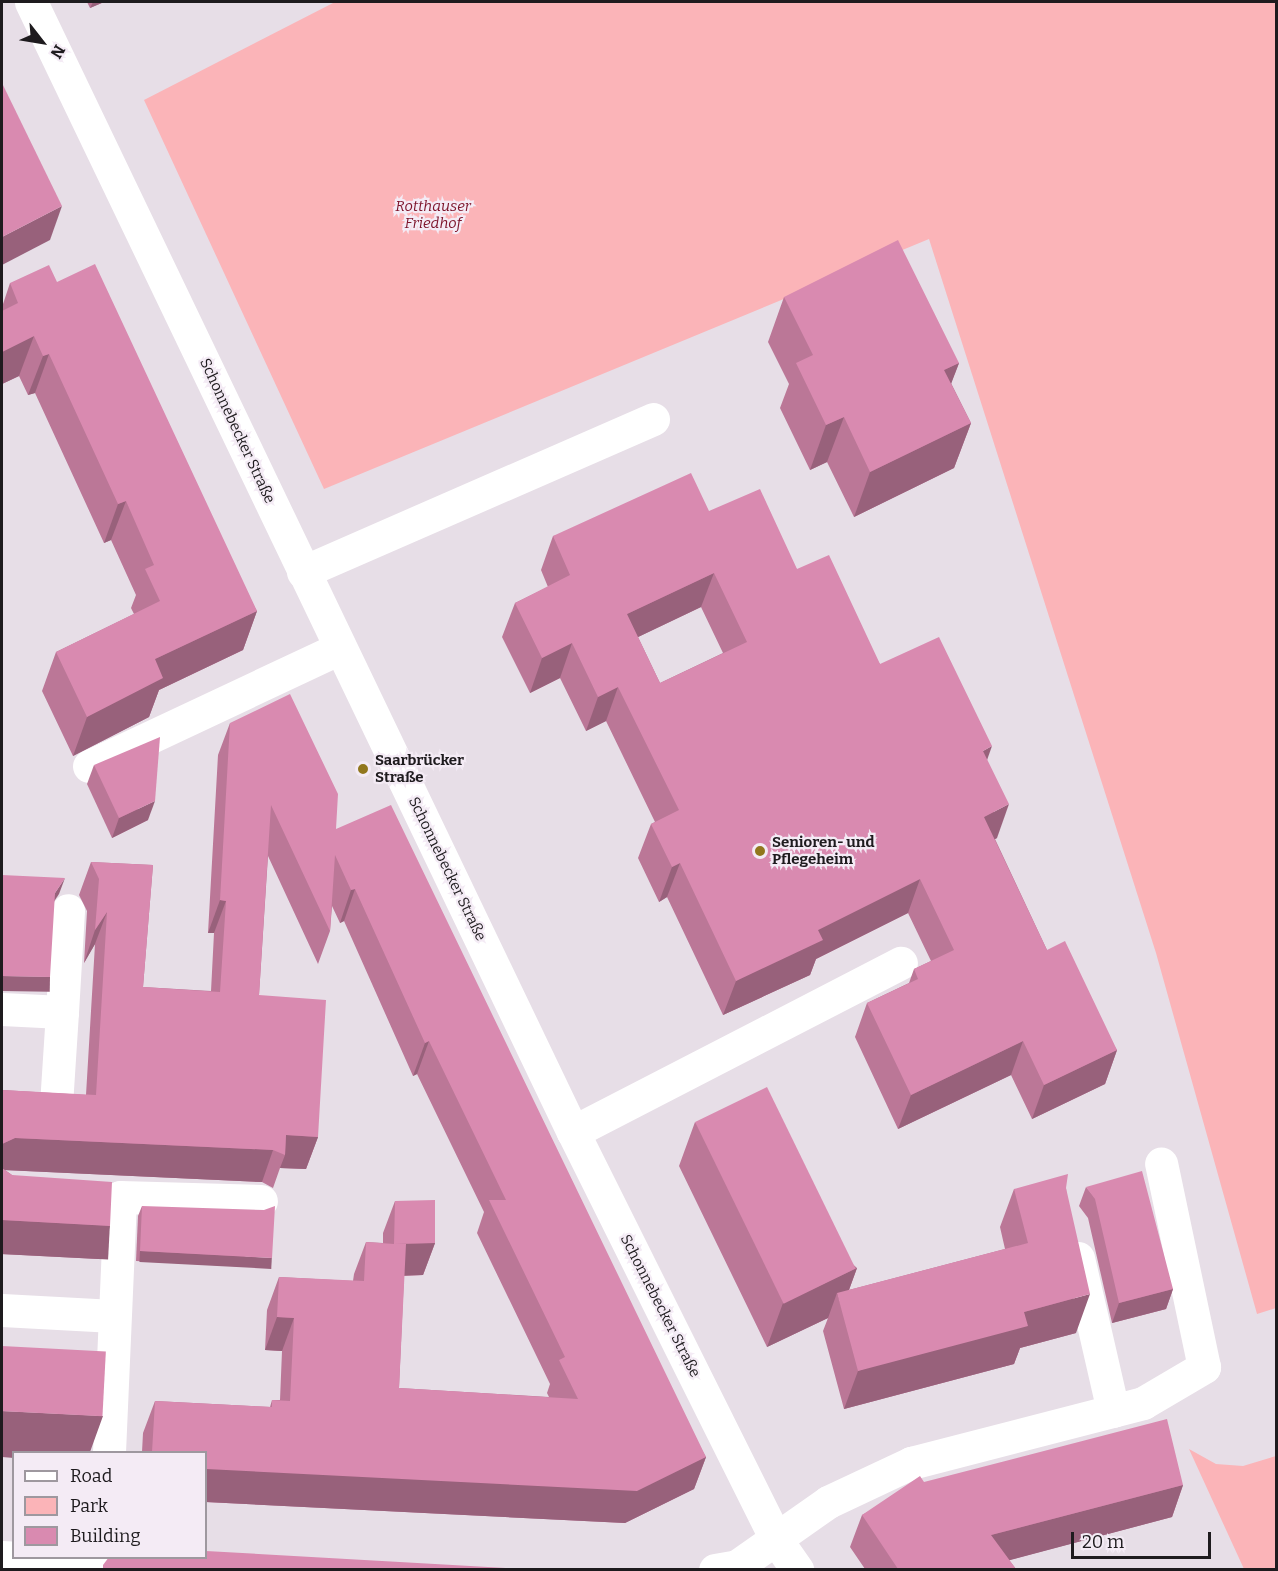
<!DOCTYPE html>
<html>
<head>
<meta charset="utf-8">
<style>
  body { margin:0 }
  #map { position:relative; width:1278px; height:1571px; overflow:hidden; background:#e7dee7; font-family:Bitter,serif }
  div>[style] { position:absolute }
  [style*='--x'] { left:calc(var(--x)*1px); top:calc(var(--y)*1px); width:calc(var(--w)*1px); rotate:calc(var(--a)*1deg) }
  .green>* { inset:0; background:#fbb4b8 }
  .minor>* { height:33px; margin:-16.5px; padding:0 16.5px; transform-origin:16.5px; border-radius:16.5px; background:#fff }
  .wall>* { inset:0; background:#bb7797 }
  .shaded-wall>* { inset:0; background:#98617b; transform-origin:0 0 }
  .building>* { inset:0; background:#d98ab0; transform-origin:0 0 }
  .dots>* { width:16px; height:16px; translate:-50% -50%; box-sizing:border-box; border:3px solid #f4ebf5; border-radius:50% }
  span { translate:-50% -50%; white-space:nowrap; text-align:center; line-height:1.15; -webkit-text-stroke:4.5px #f4ebf5; paint-order:stroke }
  .park-label { font-size:15px; color:#7d142b; font-style:italic }
  .street-label { font-size:15px; color:#1e1b1e }
  .poi-label { font-size:15px; color:#1e1b1e; font-weight:700 }
  .left { translate:0 -50%; text-align:left }
  .frame { position:absolute; inset:0; border:3px solid #1e1b1e; pointer-events:none }
  .legend { position:absolute; left:12px; top:1451px; width:195px; height:108px; box-sizing:border-box; background:#f4ebf5; border:2px solid #9e989f; margin:0; padding:8px 10px; list-style:none; font-size:18px; color:#1e1b1e }
  .legend li { display:flex; align-items:center; gap:12px; height:30px }
  .legend b { width:30px; border:2px solid #9e989f }
  .north { position:absolute; left:12px; top:12px; width:60px; height:60px; -webkit-text-stroke:4px #f4ebf5; paint-order:stroke; rotate:121deg; font-size:16px; font-weight:700; line-height:24px; text-align:center; color:#1e1b1e }
  .north::after { content:''; display:block; margin:auto; width:21px; height:27px; background:#1e1b1e; clip-path:polygon(50% 0,100% 100%,50% 72%,0 100%) }
  .scale { position:absolute; left:1071px; top:1532px; width:140px; height:27px; box-sizing:border-box; border:3px solid #1e1b1e; border-top:0; padding-left:8px; font-size:18px; line-height:21px; white-space:nowrap; color:#1e1b1e; -webkit-text-stroke:4px #f4ebf5; paint-order:stroke }
</style>
</head>
<body>
<div id="map">
  <div class="green">
    <i style="clip-path:polygon(335px 2px,1276px 2px,1276px 1308px,1257px 1314px,1156px 953px,929px 239px,324px 489px,144px 100px)"></i>
    <i style="clip-path:polygon(1189px 1449px,1216px 1464px,1243px 1466px,1276px 1456px,1276px 1569px,1244px 1569px)"></i>
  </div>
  <div class="minor">
    <i style="--x:31;--y:2;--w:1253;--a:64.38"></i>
    <i style="--x:573;--y:1132;--w:453;--a:63.5"></i>
    <i style="--x:775;--y:1538;--w:39;--a:55"></i>
    <i style="--x:303;--y:572;--w:382;--a:-23.6"></i>
    <i style="--x:89;--y:766;--w:277;--a:-25.2"></i>
    <i style="--x:2;--y:1009;--w:60;--a:2.9"></i>
    <i style="--x:62;--y:1012;--w:94;--a:93.7"></i>
    <i style="--x:62;--y:1012;--w:102;--a:-86.6"></i>
    <i style="--x:573;--y:1132;--w:369;--a:-27.3"></i>
    <i style="--x:1078;--y:1258;--w:157;--a:77.1"></i>
    <i style="--x:2;--y:1310;--w:112;--a:3.1"></i>
    <i style="--x:109;--y:1452;--w:255;--a:-87.5"></i>
    <i style="--x:120;--y:1197;--w:141;--a:1.6"></i>
    <i style="--x:2;--y:1557;--w:232;--a:3.2"></i>
    <i style="--x:715;--y:1570;--w:22;--a:-10"></i>
    <i style="--x:737;--y:1566;--w:111;--a:-35.1"></i>
    <i style="--x:828;--y:1502;--w:92;--a:-25.2"></i>
    <i style="--x:911;--y:1463;--w:240;--a:-14.5"></i>
    <i style="--x:1143;--y:1403;--w:71;--a:-30.5"></i>
    <i style="--x:1204;--y:1367;--w:208;--a:-101.9"></i>
  </div>
  <div class="wall">
    <i style="clip-path:polygon(87px 2px,104px 2px,90px 8px)"></i>
    <i style="clip-path:polygon(57px 282px,257px 611px,243px 650px,159px 690px,149px 717px,73px 756px,42px 691px,56px 652px,134px 614px,131px 608px,136px 595px,111px 540px,104px 543px,35px 393px,28px 395px,19px 376px,2px 384px,2px 307px,10px 283px)"></i>
    <i style="clip-path:polygon(784px 297px,959px 363px,951px 383px,971px 423px,954px 468px,854px 517px,827px 462px,810px 470px,780px 408px,789px 384px,768px 342px)"></i>
    <i style="clip-path:polygon(evenodd,709px 511px,797px 569px,880px 664px,987px 760px,997px 838px,995px 839px,1047px 950px,1117px 1050px,1105px 1084px,1032px 1119px,1011px 1075px,898px 1129px,855px 1037px,867px 1003px,909px 983px,914px 969px,931px 961px,908px 913px,816px 959px,810px 975px,723px 1015px,667px 897px,659px 902px,638px 858px,651px 824px,655px 822px,606px 721px,586px 731px,560px 678px,530px 693px,502px 637px,515px 603px,548px 587px,541px 570px,553px 536px,709px 511px,701px 607px,723px 653px,660px 683px,638px 637px,701px 607px)"></i>
    <i style="clip-path:polygon(230px 723px,336px 829px,706px 1457px,694px 1489px,625px 1523px,206px 1502px,206px 1452px,142px 1452px,143px 1433px,155px 1401px,270px 1407px,272px 1400px,280px 1400px,282px 1351px,265px 1350px,267px 1310px,279px 1277px,353px 1281px,354px 1274px,366px 1242px,383px 1243px,383px 1233px,395px 1201px,435px 1243px,423px 1275px,404px 1276px,399px 1388px,549px 1397px,547px 1393px,550px 1384px,477px 1233px,484px 1212px,417px 1074px,413px 1076px,344px 921px,340px 923px,332px 906px,330px 931px,318px 964px,268px 856px,259px 995px,318px 1137px,306px 1169px,280px 1168px,273px 1188px,262px 1182px,5px 1170px,12px 1175px,110px 1226px,99px 1259px,2px 1254px,2px 1090px,86px 1095px,95px 944px,84px 963px,87px 911px,79px 895px,91px 862px,153px 865px,143px 987px,211px 991px,214px 933px,208px 933px,218px 755px)"></i>
    <i style="clip-path:polygon(94px 765px,148px 820px,112px 838px,87px 784px)"></i>
    <i style="clip-path:polygon(695px 1122px,857px 1268px,849px 1290px,1005px 1249px,1000px 1227px,1014px 1189px,1066px 1188px,1076px 1333px,1020px 1348px,1014px 1364px,844px 1409px,823px 1331px,828px 1318px,767px 1347px,679px 1166px)"></i>
    <i style="clip-path:polygon(1086px 1187px,1173px 1289px,1166px 1309px,1112px 1323px,1088px 1218px,1079px 1206px)"></i>
    <i style="clip-path:polygon(142px 1206px,269px 1268px,136px 1261px,138px 1216px)"></i>
    <i style="clip-path:polygon(924px 1482px,1183px 1485px,1172px 1517px,1009px 1560px,1016px 1569px,865px 1569px,850px 1547px,862px 1515px)"></i>
  </div>
  <div class="shaded-wall">
    <i style="clip-path:polygon(93px 2px,104px 2px,90px 8px)"></i>
    <i style="clip-path:polygon(62px 206px,50px 240px,2px 265px,2px 237px)"></i>
    <i style="clip-path:polygon(34px 336px,19px 376px,2px 384px,2px 352px)"></i>
    <i style="clip-path:polygon(49px 354px,35px 393px,28px 395px,43px 356px)"></i>
    <i style="clip-path:polygon(959px 363px,942px 408px,944px 370px)"></i>
    <i style="clip-path:polygon(844px 417px,827px 462px,810px 470px,826px 425px)"></i>
    <i style="clip-path:polygon(971px 423px,954px 468px,854px 517px,870px 472px)"></i>
    <i style="clip-path:polygon(126px 501px,111px 540px,104px 543px,118px 504px)"></i>
    <i style="clip-path:polygon(714px 573px,701px 607px,615px 648px,627px 614px)"></i>
    <i style="clip-path:polygon(257px 611px,243px 650px,159px 690px,149px 717px,73px 756px,87px 717px,155px 659px)"></i>
    <i style="clip-path:polygon(572px 643px,560px 678px,530px 693px,542px 658px)"></i>
    <i style="clip-path:polygon(618px 687px,606px 721px,586px 731px,598px 697px)"></i>
    <i style="clip-path:polygon(992px 746px,980px 780px,983px 751px)"></i>
    <i style="clip-path:polygon(155px 801px,148px 820px,112px 838px,119px 818px)"></i>
    <i style="clip-path:polygon(1009px 804px,997px 838px,972px 851px,984px 817px)"></i>
    <i style="clip-path:polygon(680px 863px,667px 897px,659px 902px,672px 867px)"></i>
    <i style="clip-path:polygon(65px 878px,59px 894px,49px 909px,55px 893px)"></i>
    <i style="clip-path:polygon(920px 879px,908px 913px,816px 959px,810px 975px,723px 1015px,736px 981px,818px 930px)"></i>
    <i style="clip-path:polygon(355px 889px,344px 921px,340px 923px,351px 890px)"></i>
    <i style="clip-path:polygon(220px 900px,226px 901px,214px 933px,208px 933px)"></i>
    <i style="clip-path:polygon(107px 912px,95px 944px,84px 963px,95px 930px)"></i>
    <i style="left:2px;top:976px;width:48px;height:15px;rotate:1deg"></i>
    <i style="clip-path:polygon(429px 1041px,417px 1074px,413px 1076px,425px 1043px)"></i>
    <i style="clip-path:polygon(1023px 1041px,1011px 1075px,898px 1129px,911px 1095px)"></i>
    <i style="clip-path:polygon(1117px 1050px,1105px 1084px,1032px 1119px,1044px 1085px)"></i>
    <i style="clip-path:polygon(286px 1135px,318px 1137px,306px 1169px,280px 1168px,285px 1155px)"></i>
    <i style="clip-path:polygon(15px 1138px,273px 1150px,262px 1182px,3px 1170px,2px 1171px,2px 1144px)"></i>
    <i style="left:2px;top:1220px;width:108px;height:34px;rotate:3deg"></i>
    <i style="clip-path:polygon(435px 1243px,423px 1275px,383px 1276px,394px 1244px)"></i>
    <i style="left:140px;top:1251px;width:132px;height:11px;rotate:3deg"></i>
    <i style="clip-path:polygon(857px 1268px,842px 1309px,837px 1293px,828px 1318px,767px 1347px,783px 1303px)"></i>
    <i style="clip-path:polygon(1173px 1289px,1166px 1309px,1112px 1323px,1119px 1303px)"></i>
    <i style="clip-path:polygon(1090px 1294px,1076px 1333px,1020px 1348px,1014px 1364px,844px 1409px,858px 1371px,1024px 1312px)"></i>
    <i style="clip-path:polygon(277px 1317px,294px 1318px,282px 1351px,265px 1350px)"></i>
    <i style="clip-path:polygon(2px 1411px,103px 1416px,90px 1452px,14px 1452px,14px 1458px,2px 1457px)"></i>
    <i style="clip-path:polygon(706px 1457px,694px 1489px,625px 1523px,206px 1502px,206px 1469px)"></i>
    <i style="clip-path:polygon(1183px 1485px,1172px 1517px,980px 1568px,991px 1535px)"></i>
  </div>
  <div class="building">
    <i style="clip-path:polygon(2px 83px,62px 206px,2px 237px)"></i>
    <i style="clip-path:polygon(898px 240px,959px 363px,944px 370px,971px 423px,870px 472px,844px 417px,826px 425px,796px 363px,813px 355px,784px 297px)"></i>
    <i style="clip-path:polygon(95px 264px,257px 611px,155px 659px,163px 678px,87px 717px,56px 652px,160px 601px,145px 569px,154px 565px,126px 501px,118px 504px,49px 354px,43px 356px,34px 336px,2px 352px,2px 311px,18px 303px,10px 283px,49px 265px,57px 282px)"></i>
    <i style="clip-path:polygon(evenodd,691px 473px,709px 511px,760px 489px,797px 569px,829px 555px,880px 664px,939px 637px,992px 746px,983px 751px,1009px 804px,984px 817px,1047px 950px,1065px 941px,1117px 1050px,1044px 1085px,1023px 1041px,911px 1095px,867px 1003px,918px 979px,914px 969px,954px 950px,920px 879px,818px 930px,823px 940px,736px 981px,680px 863px,672px 867px,651px 824px,679px 810px,618px 687px,598px 697px,572px 643px,542px 658px,515px 603px,570px 575px,553px 536px,691px 473px,714px 573px,747px 642px,660px 683px,627px 614px,714px 573px)"></i>
    <i style="clip-path:polygon(290px 694px,338px 794px,336px 829px,391px 805px,706px 1457px,637px 1491px,206px 1469px,206px 1452px,152px 1452px,155px 1401px,272px 1407px,272px 1400px,290px 1401px,294px 1318px,277px 1317px,279px 1277px,364px 1281px,366px 1242px,394px 1244px,395px 1201px,435px 1200px,435px 1243px,394px 1244px,406px 1244px,399px 1388px,578px 1399px,559px 1360px,565px 1357px,489px 1200px,506px 1200px,429px 1041px,425px 1043px,355px 889px,351px 890px,335px 855px,330px 931px,271px 805px,259px 995px,326px 1000px,318px 1137px,286px 1135px,285px 1155px,273px 1150px,15px 1138px,2px 1144px,2px 1090px,96px 1095px,107px 912px,95px 930px,99px 879px,91px 862px,153px 865px,143px 987px,220px 992px,226px 901px,220px 900px,230px 723px)"></i>
    <i style="clip-path:polygon(160px 737px,155px 801px,119px 818px,94px 765px)"></i>
    <i style="clip-path:polygon(2px 875px,65px 878px,55px 893px,50px 977px,2px 976px)"></i>
    <i style="left:767px;top:1087px;width:202px;height:80px;rotate:64deg"></i>
    <i style="clip-path:polygon(2px 1168px,12px 1175px,112px 1182px,110px 1226px,2px 1220px)"></i>
    <i style="clip-path:polygon(1142px 1171px,1173px 1289px,1119px 1303px,1095px 1199px,1086px 1187px)"></i>
    <i style="clip-path:polygon(1068px 1174px,1066px 1188px,1090px 1294px,1024px 1312px,1028px 1326px,858px 1371px,837px 1293px,1028px 1243px,1014px 1189px)"></i>
    <i style="clip-path:polygon(142px 1206px,264px 1210px,275px 1206px,272px 1258px,140px 1251px)"></i>
    <i style="left:2px;top:1346px;width:104px;height:65px;rotate:3deg"></i>
    <i style="clip-path:polygon(1167px 1419px,1183px 1485px,991px 1535px,1016px 1569px,898px 1569px,862px 1515px,920px 1476px,924px 1482px)"></i>
    <i style="clip-path:polygon(206px 1551px,524px 1569px,103px 1569px,103px 1565px,109px 1557px,206px 1557px)"></i>
  </div>
  <div class="dots">
    <i style="left:363px;top:769px;background:#91771d"></i>
    <i style="left:760px;top:851px;background:#91771d"></i>
  </div>
  <div class="park-label">
    <span style="left:433px;top:215px">Rotthauser<br>Friedhof</span>
  </div>
  <div class="street-label">
    <span style="left:237px;top:431px;rotate:65deg">Schonnebecker Straße</span>
    <span style="left:447px;top:869px;rotate:64deg">Schonnebecker Straße</span>
    <span style="left:660px;top:1306px;rotate:63deg">Schonnebecker Straße</span>
  </div>
  <div class="poi-label">
    <span class="left" style="left:375px;top:769px">Saarbrücker<br>Straße</span>
    <span class="left" style="left:772px;top:851px">Senioren- und<br>Pflegeheim</span>
  </div>
  <div class="frame"></div>
  <ul class="legend">
  <li><b style="height:8px;background:#fff"></b>Road</li>
  <li><b style="height:16px;background:#fbb4b8"></b>Park</li>
  <li><b style="height:16px;background:#d98ab0"></b>Building</li>
  </ul>
  <div class="north">N</div>
  <div class="scale">20 m</div>
</div>
</body>
</html>
